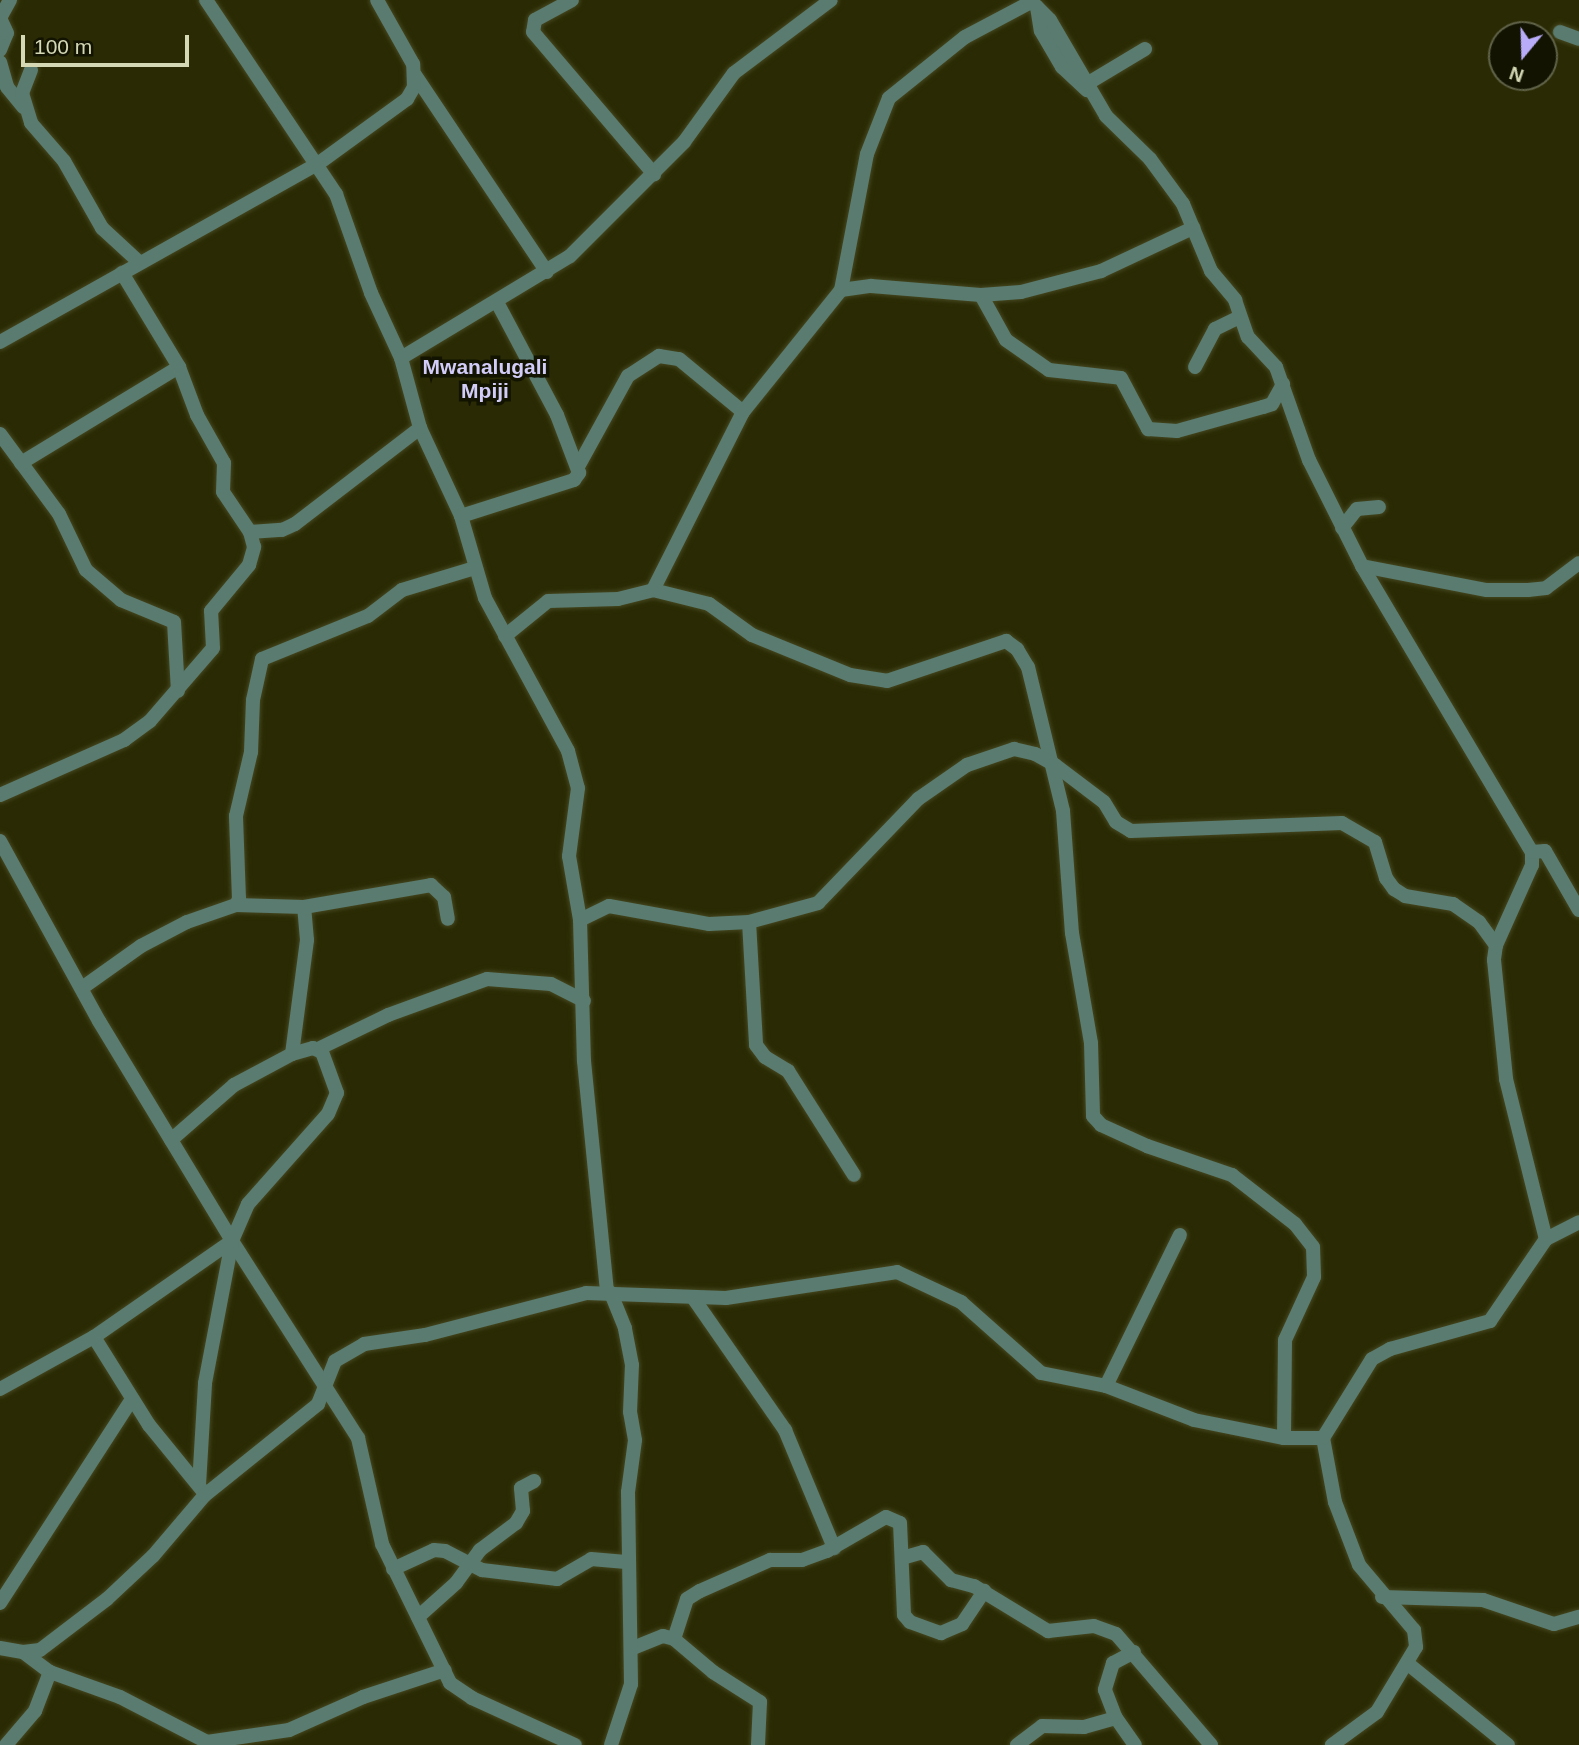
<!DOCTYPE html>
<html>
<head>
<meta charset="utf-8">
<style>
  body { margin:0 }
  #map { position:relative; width:1579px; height:1745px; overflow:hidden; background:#2a2b04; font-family:Arial,sans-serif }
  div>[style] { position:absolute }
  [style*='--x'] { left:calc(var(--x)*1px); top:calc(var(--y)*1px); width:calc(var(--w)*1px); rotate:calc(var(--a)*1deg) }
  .roads { filter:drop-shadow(0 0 2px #454720) drop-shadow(0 0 2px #454720) }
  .minor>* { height:14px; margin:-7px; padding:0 7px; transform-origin:7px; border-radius:7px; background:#5a7c70 }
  span { translate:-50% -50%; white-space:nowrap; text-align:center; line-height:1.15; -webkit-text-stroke:7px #121300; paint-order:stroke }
  .quarter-label { font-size:21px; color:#d2ccf8; font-weight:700 }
  .north { position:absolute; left:1488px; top:21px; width:70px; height:70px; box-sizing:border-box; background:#121300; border:2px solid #606248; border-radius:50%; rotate:199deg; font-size:19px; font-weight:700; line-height:28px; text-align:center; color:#d5d8b5 }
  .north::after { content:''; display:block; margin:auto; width:24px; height:32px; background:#b8abf7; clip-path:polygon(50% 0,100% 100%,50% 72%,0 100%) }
  .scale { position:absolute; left:21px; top:35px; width:168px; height:32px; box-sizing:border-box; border:4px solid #d5d8b5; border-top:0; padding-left:9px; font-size:21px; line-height:24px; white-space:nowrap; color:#d5d8b5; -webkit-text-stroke:5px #121300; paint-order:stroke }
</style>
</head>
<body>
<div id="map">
  <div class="roads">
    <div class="minor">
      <i style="--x:206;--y:0;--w:234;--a:56.2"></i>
      <i style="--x:336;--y:194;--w:105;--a:70.5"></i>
      <i style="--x:371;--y:293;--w:72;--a:65.2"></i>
      <i style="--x:401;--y:358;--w:73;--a:74.8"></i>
      <i style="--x:420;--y:428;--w:97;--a:65"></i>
      <i style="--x:461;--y:516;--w:85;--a:73.7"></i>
      <i style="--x:485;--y:598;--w:174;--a:61.5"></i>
      <i style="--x:568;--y:751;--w:38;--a:75"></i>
      <i style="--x:578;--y:788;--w:69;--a:97.5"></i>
      <i style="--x:569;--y:856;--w:65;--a:80.2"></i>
      <i style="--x:580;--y:920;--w:141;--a:88.4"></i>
      <i style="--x:584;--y:1061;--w:233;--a:84.3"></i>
      <i style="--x:572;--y:0;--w:42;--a:151.6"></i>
      <i style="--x:535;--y:20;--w:12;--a:99"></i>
      <i style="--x:533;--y:32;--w:187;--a:49.6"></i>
      <i style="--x:1030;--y:0;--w:28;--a:45"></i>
      <i style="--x:1050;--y:20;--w:111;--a:59.7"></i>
      <i style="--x:1106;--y:116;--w:62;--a:44.3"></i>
      <i style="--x:1150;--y:159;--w:56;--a:53.7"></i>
      <i style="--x:1183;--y:204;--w:73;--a:67.3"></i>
      <i style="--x:1211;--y:271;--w:38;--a:50"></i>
      <i style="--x:1235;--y:300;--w:39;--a:71"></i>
      <i style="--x:1248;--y:337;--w:41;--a:47"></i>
      <i style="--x:1276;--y:367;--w:99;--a:70.5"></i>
      <i style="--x:1309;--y:460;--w:119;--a:63.4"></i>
      <i style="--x:1362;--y:566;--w:333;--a:59.3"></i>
      <i style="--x:1532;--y:852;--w:13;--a:90"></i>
      <i style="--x:1532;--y:865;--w:88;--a:114.2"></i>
      <i style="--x:1496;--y:945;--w:15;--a:98"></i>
      <i style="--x:1494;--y:960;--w:120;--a:84.2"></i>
      <i style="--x:1506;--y:1079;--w:165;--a:76"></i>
      <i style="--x:1037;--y:7;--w:24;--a:81"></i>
      <i style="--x:1041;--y:31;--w:42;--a:59.7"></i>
      <i style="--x:1062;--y:67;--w:34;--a:43"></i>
      <i style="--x:1560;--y:32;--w:20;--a:20"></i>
      <i style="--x:0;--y:50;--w:18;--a:-68"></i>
      <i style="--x:7;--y:33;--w:17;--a:-115"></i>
      <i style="--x:0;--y:18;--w:21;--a:-61"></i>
      <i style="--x:0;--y:62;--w:26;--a:74"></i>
      <i style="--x:7;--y:87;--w:26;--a:51"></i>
      <i style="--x:31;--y:70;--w:25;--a:111"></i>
      <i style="--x:22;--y:93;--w:31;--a:73"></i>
      <i style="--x:31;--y:123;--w:50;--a:49"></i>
      <i style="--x:64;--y:161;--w:77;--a:60.4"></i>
      <i style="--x:102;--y:228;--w:50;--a:42.6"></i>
      <i style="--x:415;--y:75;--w:237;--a:56.2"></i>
      <i style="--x:1085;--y:85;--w:70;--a:-31"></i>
      <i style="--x:841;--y:290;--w:30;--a:-8"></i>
      <i style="--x:871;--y:286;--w:110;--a:4.7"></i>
      <i style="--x:981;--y:295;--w:40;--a:-4.3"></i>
      <i style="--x:1021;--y:292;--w:83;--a:-14.7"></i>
      <i style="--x:1101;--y:271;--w:102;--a:-25.1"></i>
      <i style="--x:981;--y:295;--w:51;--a:60.9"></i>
      <i style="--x:1006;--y:340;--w:52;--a:34.9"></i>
      <i style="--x:1049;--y:370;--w:72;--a:6.3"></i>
      <i style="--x:1121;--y:378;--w:58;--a:62.1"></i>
      <i style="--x:1148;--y:429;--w:29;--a:4"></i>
      <i style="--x:1177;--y:431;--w:89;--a:-15.6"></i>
      <i style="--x:1263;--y:407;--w:9;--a:-18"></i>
      <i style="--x:1272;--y:404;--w:23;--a:-61"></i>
      <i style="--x:0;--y:342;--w:366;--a:-29.3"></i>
      <i style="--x:319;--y:163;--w:109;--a:-36"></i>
      <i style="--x:407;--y:99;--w:14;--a:-60"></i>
      <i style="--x:414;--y:87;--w:23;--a:-92"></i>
      <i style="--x:413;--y:64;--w:73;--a:-119.4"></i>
      <i style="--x:401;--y:358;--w:197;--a:-31.1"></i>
      <i style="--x:570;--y:256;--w:161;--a:-45"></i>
      <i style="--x:684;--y:142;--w:85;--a:-54.1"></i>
      <i style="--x:734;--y:73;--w:121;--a:-37"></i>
      <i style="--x:1195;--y:367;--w:43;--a:-62.2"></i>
      <i style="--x:1215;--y:329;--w:28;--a:-26"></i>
      <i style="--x:0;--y:434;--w:99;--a:53.6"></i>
      <i style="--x:59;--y:514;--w:62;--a:64.3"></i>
      <i style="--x:86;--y:570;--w:46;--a:40.6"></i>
      <i style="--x:121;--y:600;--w:57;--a:22.5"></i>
      <i style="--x:174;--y:622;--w:69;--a:86.7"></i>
      <i style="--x:21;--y:463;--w:185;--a:-31.3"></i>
      <i style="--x:579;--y:465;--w:102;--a:-61.2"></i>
      <i style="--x:628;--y:376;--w:37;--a:-33"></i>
      <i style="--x:659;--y:356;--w:20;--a:9"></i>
      <i style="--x:679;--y:359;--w:83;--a:39.6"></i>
      <i style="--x:461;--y:516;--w:119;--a:-17.7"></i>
      <i style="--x:574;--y:480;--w:9;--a:-54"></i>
      <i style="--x:579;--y:473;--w:62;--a:-110.8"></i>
      <i style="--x:557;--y:415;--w:128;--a:-118"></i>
      <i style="--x:1342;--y:528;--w:24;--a:-52"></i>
      <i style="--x:1357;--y:509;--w:22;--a:-5"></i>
      <i style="--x:250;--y:532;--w:32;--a:-4"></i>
      <i style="--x:282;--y:530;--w:14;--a:-25"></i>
      <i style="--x:295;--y:524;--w:158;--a:-37.5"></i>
      <i style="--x:1362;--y:566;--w:127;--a:10.9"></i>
      <i style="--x:1487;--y:590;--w:41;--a:0"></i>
      <i style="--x:1528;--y:590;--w:18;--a:-6"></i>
      <i style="--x:1546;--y:588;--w:41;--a:-37.1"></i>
      <i style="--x:653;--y:590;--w:199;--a:-63.2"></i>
      <i style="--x:743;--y:412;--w:156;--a:-51.2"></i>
      <i style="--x:841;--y:290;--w:138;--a:-79.2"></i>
      <i style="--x:867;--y:154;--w:60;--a:-68.6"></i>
      <i style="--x:889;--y:98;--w:97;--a:-38.8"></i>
      <i style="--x:965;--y:37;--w:75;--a:-27.9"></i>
      <i style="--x:505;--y:636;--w:55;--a:-39.1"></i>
      <i style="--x:548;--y:601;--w:70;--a:-1.6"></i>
      <i style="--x:618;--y:599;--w:36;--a:-14"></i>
      <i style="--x:653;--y:590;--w:58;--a:14"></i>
      <i style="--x:709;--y:604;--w:53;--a:35.8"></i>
      <i style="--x:752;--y:635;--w:106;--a:22.2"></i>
      <i style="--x:850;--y:675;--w:37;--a:9"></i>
      <i style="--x:887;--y:681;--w:126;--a:-18.6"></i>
      <i style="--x:1006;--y:641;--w:14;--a:36"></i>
      <i style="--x:1017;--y:649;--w:21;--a:59"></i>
      <i style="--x:1028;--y:667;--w:148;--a:76.3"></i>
      <i style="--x:1063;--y:811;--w:122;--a:85.8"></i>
      <i style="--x:1072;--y:933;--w:112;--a:80.2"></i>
      <i style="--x:1091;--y:1043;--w:73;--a:88.4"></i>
      <i style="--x:1093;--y:1116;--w:12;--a:48"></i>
      <i style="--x:1101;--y:1125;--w:51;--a:24.5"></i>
      <i style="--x:1147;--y:1146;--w:90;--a:18.8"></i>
      <i style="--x:1232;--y:1175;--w:80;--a:37.9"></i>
      <i style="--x:1295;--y:1224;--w:29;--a:52"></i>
      <i style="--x:1313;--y:1247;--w:30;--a:88"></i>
      <i style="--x:1314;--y:1277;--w:69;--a:114.7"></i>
      <i style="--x:1285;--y:1340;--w:98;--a:90.6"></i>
      <i style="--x:0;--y:795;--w:136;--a:-23.9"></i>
      <i style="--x:124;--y:740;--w:32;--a:-36"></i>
      <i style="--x:150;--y:721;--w:96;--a:-49.2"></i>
      <i style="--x:213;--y:648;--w:37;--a:-93"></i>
      <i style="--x:211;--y:611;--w:60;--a:-50.4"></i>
      <i style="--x:249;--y:565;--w:19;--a:-74"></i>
      <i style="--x:254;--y:547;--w:16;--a:-105"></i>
      <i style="--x:250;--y:532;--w:48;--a:-124"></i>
      <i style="--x:223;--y:492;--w:29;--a:-88"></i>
      <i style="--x:224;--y:463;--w:55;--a:-119.4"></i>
      <i style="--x:197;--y:415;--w:51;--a:-110.6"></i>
      <i style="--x:179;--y:367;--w:110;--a:-121.2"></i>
      <i style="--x:0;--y:841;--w:205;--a:61.2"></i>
      <i style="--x:99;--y:1021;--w:257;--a:58.8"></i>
      <i style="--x:232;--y:1241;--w:234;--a:57.4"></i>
      <i style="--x:358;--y:1438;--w:109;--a:77.2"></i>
      <i style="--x:382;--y:1544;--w:155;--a:63.9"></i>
      <i style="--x:450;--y:1683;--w:27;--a:34"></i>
      <i style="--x:472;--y:1698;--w:113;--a:24.5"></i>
      <i style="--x:1532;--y:852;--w:13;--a:-4"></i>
      <i style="--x:1545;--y:851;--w:68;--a:60"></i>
      <i style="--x:304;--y:907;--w:129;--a:-9.8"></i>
      <i style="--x:431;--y:885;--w:18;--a:43"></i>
      <i style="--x:444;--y:897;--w:22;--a:80"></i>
      <i style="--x:580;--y:920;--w:32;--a:-26"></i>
      <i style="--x:609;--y:906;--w:102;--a:10.2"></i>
      <i style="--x:709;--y:924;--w:40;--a:-2.9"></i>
      <i style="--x:749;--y:922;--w:72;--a:-15.4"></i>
      <i style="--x:818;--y:903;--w:144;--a:-46.1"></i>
      <i style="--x:918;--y:799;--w:60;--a:-34.8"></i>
      <i style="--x:967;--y:765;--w:50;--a:-18.8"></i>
      <i style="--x:1014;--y:749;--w:22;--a:13"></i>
      <i style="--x:1035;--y:754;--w:23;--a:29"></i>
      <i style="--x:1055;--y:765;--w:61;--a:37.1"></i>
      <i style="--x:1104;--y:802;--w:23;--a:59"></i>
      <i style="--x:1116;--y:822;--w:17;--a:31"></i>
      <i style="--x:1131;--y:831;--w:211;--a:-2.2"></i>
      <i style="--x:1342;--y:823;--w:38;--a:30"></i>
      <i style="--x:1375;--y:842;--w:38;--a:73"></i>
      <i style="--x:1386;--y:878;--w:14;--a:54"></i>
      <i style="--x:1394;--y:889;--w:13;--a:32"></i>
      <i style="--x:1405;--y:896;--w:49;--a:9.5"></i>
      <i style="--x:1453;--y:904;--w:32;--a:35"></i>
      <i style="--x:1479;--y:922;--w:29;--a:54"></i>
      <i style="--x:749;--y:922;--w:123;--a:86.7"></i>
      <i style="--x:756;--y:1045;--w:15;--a:53"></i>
      <i style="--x:765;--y:1057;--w:27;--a:31"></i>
      <i style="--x:788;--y:1071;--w:123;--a:57.6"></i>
      <i style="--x:82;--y:988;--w:72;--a:-35.4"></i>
      <i style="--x:141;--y:946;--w:52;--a:-27.6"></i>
      <i style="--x:187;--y:922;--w:52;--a:-19.1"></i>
      <i style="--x:236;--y:905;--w:7;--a:-63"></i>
      <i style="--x:239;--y:899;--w:83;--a:-92.1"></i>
      <i style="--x:236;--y:816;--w:66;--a:-76.8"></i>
      <i style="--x:251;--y:752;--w:52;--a:-87.8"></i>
      <i style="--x:253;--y:700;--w:42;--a:-77.6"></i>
      <i style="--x:262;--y:659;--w:114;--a:-22.1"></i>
      <i style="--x:368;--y:616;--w:43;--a:-37.4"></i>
      <i style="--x:402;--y:590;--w:76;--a:-16.8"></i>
      <i style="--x:318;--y:1049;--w:78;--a:-25.9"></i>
      <i style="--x:388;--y:1015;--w:105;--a:-20"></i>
      <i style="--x:487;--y:979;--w:64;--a:4.5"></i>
      <i style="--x:551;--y:984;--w:37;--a:27"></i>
      <i style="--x:171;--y:1140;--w:84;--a:-41.1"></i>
      <i style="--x:234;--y:1085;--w:66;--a:-28.1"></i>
      <i style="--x:292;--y:1054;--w:115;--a:-82.5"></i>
      <i style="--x:307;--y:940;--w:33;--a:-95"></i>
      <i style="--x:304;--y:907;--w:68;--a:-178.3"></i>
      <i style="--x:694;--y:1299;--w:160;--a:55.2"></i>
      <i style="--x:785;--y:1430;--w:128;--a:67.4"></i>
      <i style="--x:94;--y:1337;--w:104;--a:58"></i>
      <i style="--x:149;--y:1425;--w:84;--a:50.8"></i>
      <i style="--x:1106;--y:1386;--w:168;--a:-63.9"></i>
      <i style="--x:0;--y:1389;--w:107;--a:-29"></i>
      <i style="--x:94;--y:1337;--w:168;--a:-34.8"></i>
      <i style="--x:1323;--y:1438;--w:65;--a:79.4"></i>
      <i style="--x:1335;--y:1502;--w:67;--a:69.1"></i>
      <i style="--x:1359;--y:1565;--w:85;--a:49.8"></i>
      <i style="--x:1414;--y:1630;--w:17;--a:83"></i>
      <i style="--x:1416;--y:1647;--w:76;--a:121"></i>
      <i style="--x:1377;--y:1712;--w:56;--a:143.7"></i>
      <i style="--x:199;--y:1485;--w:102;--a:-86.6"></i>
      <i style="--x:205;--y:1383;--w:145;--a:-79.2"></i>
      <i style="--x:232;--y:1241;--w:40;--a:-66.6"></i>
      <i style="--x:248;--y:1204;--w:120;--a:-48.4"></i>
      <i style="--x:328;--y:1114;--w:23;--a:-67"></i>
      <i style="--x:337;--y:1093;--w:44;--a:-110.1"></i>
      <i style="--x:322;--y:1052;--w:10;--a:-156"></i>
      <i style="--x:313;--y:1048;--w:22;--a:164"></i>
      <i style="--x:902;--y:1558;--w:22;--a:-16"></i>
      <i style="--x:923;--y:1552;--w:40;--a:45"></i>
      <i style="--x:951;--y:1580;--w:24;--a:15"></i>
      <i style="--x:974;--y:1586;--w:87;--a:31.3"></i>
      <i style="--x:1048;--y:1631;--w:46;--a:-6.2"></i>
      <i style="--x:1094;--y:1626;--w:23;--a:20"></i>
      <i style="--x:1116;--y:1634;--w:146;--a:49.4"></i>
      <i style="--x:393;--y:1569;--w:45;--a:-24.9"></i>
      <i style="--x:434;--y:1550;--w:11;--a:5"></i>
      <i style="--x:445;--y:1551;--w:42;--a:27.2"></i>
      <i style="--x:482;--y:1570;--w:76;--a:6.8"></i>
      <i style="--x:557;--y:1579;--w:39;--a:-30"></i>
      <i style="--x:591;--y:1559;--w:38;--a:5"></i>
      <i style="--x:1382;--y:1597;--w:101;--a:1.7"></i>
      <i style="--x:1483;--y:1600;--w:75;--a:18.7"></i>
      <i style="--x:1554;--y:1624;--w:26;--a:-16"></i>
      <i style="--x:0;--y:1603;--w:243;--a:-57.1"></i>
      <i style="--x:418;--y:1617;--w:51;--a:-41.8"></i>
      <i style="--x:456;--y:1583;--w:41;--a:-54"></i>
      <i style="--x:480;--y:1550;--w:45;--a:-36.9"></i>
      <i style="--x:516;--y:1523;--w:14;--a:-60"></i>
      <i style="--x:523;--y:1511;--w:23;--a:-95"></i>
      <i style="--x:521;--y:1488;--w:15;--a:-28"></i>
      <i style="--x:674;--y:1639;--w:42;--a:-72"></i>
      <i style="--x:687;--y:1599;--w:15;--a:-32"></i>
      <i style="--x:700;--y:1591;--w:77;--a:-23.9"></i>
      <i style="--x:770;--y:1560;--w:32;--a:0"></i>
      <i style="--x:802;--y:1560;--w:27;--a:-20"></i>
      <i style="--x:827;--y:1551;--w:68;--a:-30"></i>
      <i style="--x:886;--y:1517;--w:15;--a:23"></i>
      <i style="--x:900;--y:1523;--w:92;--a:87.5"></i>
      <i style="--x:904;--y:1615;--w:9;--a:49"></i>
      <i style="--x:910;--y:1622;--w:33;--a:20"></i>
      <i style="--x:941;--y:1633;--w:23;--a:-23"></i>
      <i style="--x:962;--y:1624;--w:40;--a:-56"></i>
      <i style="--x:0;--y:1648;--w:23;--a:10"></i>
      <i style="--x:23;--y:1652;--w:17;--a:-7"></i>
      <i style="--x:40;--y:1650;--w:84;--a:-37.3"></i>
      <i style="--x:107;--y:1599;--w:63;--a:-43.1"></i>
      <i style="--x:153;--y:1556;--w:80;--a:-49.6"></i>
      <i style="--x:205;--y:1495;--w:145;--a:-38.8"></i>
      <i style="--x:318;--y:1404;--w:46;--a:-68.4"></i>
      <i style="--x:335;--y:1361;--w:34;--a:-30"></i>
      <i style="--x:364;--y:1344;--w:62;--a:-8.4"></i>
      <i style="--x:425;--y:1335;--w:166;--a:-14.6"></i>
      <i style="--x:586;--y:1293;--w:140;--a:2"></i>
      <i style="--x:726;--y:1298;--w:173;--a:-8.6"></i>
      <i style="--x:897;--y:1272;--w:71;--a:25.1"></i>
      <i style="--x:961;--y:1302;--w:107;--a:41.6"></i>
      <i style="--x:1041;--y:1373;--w:66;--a:11.3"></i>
      <i style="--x:1106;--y:1386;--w:94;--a:21.1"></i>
      <i style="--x:1194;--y:1420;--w:92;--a:11.3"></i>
      <i style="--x:1284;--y:1438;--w:39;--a:0"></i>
      <i style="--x:1323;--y:1438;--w:93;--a:-58.2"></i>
      <i style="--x:1372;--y:1359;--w:21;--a:-29"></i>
      <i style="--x:1390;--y:1349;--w:104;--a:-15.6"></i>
      <i style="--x:1490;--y:1321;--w:99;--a:-55.7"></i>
      <i style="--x:1546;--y:1239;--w:37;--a:-27"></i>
      <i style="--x:633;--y:1648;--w:32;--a:-22"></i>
      <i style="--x:663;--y:1636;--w:11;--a:15"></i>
      <i style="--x:674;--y:1639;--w:51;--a:40.2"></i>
      <i style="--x:713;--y:1672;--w:56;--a:32.6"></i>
      <i style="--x:760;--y:1702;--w:43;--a:92.7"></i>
      <i style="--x:23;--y:1652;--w:34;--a:37"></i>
      <i style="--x:50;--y:1672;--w:74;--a:19.7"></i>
      <i style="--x:120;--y:1697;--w:98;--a:27.3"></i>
      <i style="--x:207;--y:1742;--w:83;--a:-8.3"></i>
      <i style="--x:289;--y:1730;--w:81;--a:-24"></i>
      <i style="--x:363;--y:1697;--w:86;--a:-18.2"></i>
      <i style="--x:1134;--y:1652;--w:24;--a:152"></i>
      <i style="--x:1113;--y:1663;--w:28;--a:107"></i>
      <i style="--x:1105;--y:1690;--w:30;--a:69"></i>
      <i style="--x:1116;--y:1718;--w:33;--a:55"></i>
      <i style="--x:1407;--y:1663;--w:130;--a:39.1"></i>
      <i style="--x:6;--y:1745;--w:45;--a:-49.5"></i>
      <i style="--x:35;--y:1711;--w:42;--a:-69"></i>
      <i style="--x:611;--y:1745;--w:64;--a:-71.8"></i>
      <i style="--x:631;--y:1684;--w:192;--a:-90.9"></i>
      <i style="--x:628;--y:1492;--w:52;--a:-82.3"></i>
      <i style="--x:635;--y:1440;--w:28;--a:-100"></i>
      <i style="--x:630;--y:1412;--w:47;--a:-87.6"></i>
      <i style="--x:632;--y:1365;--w:38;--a:-101"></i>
      <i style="--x:625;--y:1328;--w:38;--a:-112"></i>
      <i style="--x:1017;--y:1745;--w:31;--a:-37"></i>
      <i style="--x:1042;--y:1726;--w:42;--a:1.4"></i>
      <i style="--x:1084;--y:1727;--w:33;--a:-16"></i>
    </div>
  </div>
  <div class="quarter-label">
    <span style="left:485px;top:379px">Mwanalugali<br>Mpiji</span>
  </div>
  <div class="north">N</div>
  <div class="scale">100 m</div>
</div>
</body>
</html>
